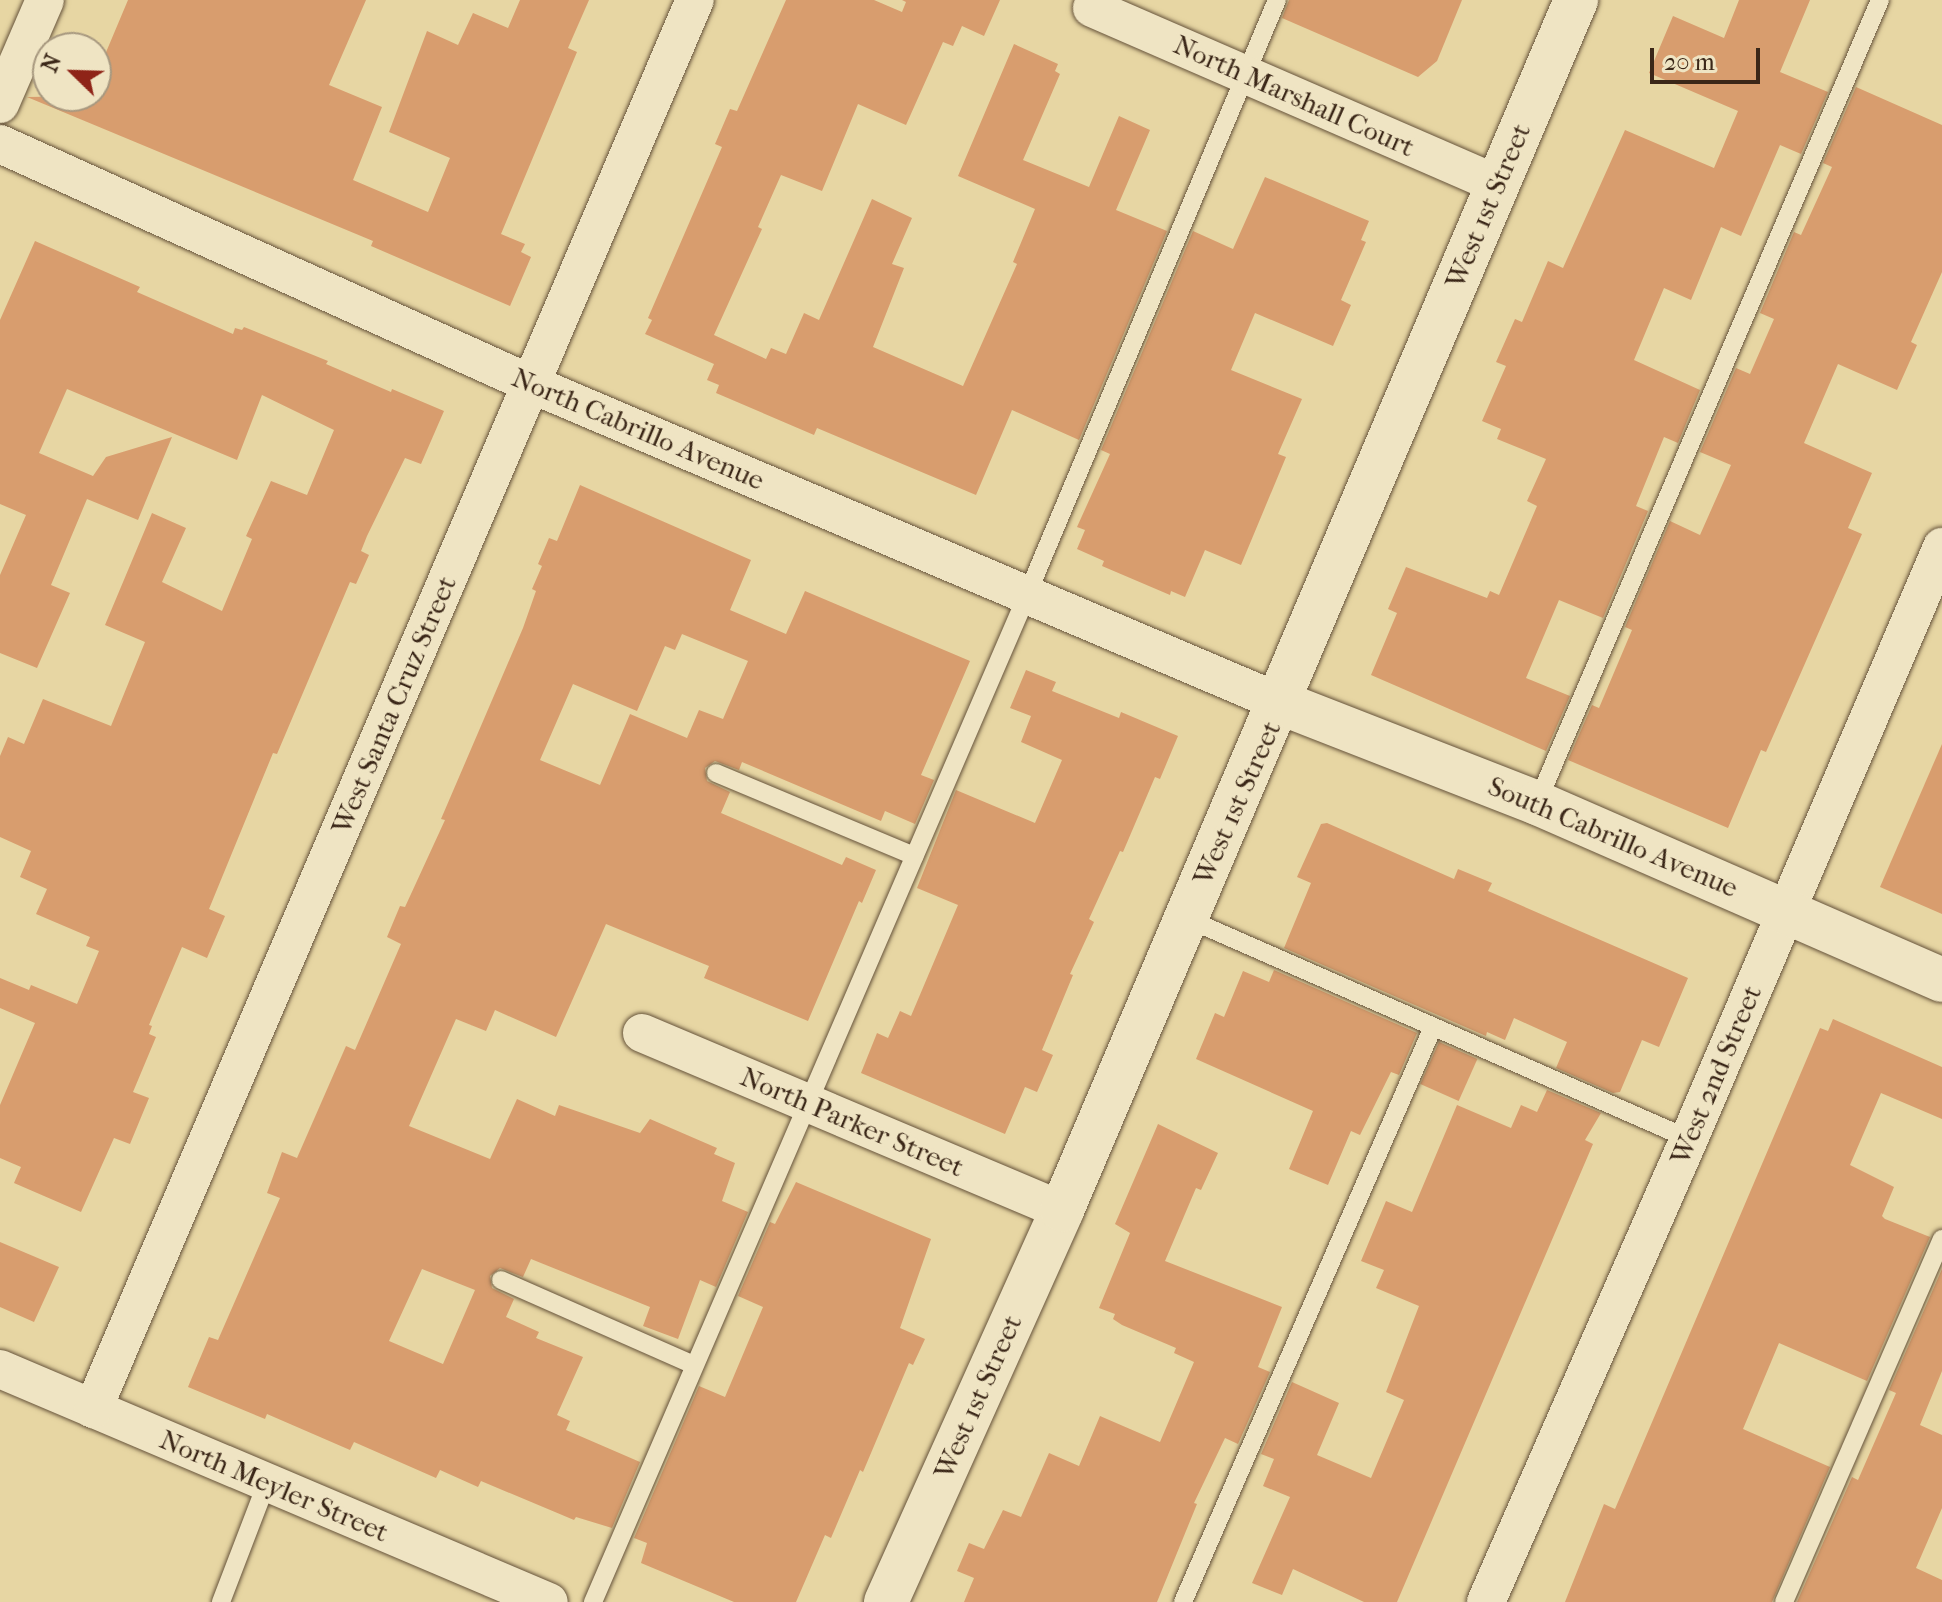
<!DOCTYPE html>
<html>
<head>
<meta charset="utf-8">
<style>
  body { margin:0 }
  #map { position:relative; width:1942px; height:1602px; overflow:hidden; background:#e7d6a3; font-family:"IM FELL French Canon",serif }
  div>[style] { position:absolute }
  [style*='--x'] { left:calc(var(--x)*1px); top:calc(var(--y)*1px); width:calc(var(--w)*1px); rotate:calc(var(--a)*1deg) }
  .building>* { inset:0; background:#d89d6e; transform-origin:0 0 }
  .roads { filter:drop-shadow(0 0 2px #66533b) drop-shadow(0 0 2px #66533b) }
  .service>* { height:18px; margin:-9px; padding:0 9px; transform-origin:9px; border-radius:9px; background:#efe4c3 }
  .minor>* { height:38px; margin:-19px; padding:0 19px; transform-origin:19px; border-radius:19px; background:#efe4c3 }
  .tertiary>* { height:44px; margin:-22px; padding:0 22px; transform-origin:22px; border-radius:22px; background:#efe4c3 }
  span { translate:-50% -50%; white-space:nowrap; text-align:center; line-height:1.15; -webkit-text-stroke:6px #efe4c3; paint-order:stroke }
  .street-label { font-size:28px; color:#3b2718 }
  .north { position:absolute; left:32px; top:32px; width:80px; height:80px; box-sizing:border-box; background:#efe4c3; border:2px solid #a7987f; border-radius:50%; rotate:293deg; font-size:22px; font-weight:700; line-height:32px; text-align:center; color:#3b2718 }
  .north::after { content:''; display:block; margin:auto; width:28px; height:36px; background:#8f2418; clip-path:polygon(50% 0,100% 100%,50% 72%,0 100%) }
  .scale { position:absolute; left:1650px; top:48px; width:110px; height:36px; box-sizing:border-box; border:4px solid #3b2718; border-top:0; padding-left:10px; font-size:24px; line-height:28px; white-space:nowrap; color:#3b2718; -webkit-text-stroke:6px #efe4c3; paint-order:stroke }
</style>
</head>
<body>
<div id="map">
  <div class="building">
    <i style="clip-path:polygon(128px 0,366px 0,329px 85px,382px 107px,353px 180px,428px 212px,450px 158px,389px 132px,427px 31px,458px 45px,473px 13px,508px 28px,520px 0,589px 0,568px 48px,577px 52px,501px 234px,525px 244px,521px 252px,531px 257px,510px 306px,371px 246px,373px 241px,27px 97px,96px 96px,96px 76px)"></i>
    <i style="clip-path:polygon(786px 0,874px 0,902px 12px,906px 2px,902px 0,1000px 0,984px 36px,962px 26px,953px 46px,943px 42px,906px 125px,858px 104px,822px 191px,781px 175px,758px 227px,762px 229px,714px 335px,766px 359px,771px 348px,786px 354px,804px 313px,819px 320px,872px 199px,912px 218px,892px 264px,904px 268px,873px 347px,963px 386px,1017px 264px,1013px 262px,1035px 209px,958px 176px,1014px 44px,1058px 64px,1055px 71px,1060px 74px,1023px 160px,1089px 187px,1119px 116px,1150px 130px,1116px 210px,1167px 231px,1079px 440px,1012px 410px,976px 495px,817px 428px,814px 435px,716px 393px,719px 385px,707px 380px,714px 364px,645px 334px,652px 320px,648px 318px,722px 147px,715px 144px,730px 109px,737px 111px)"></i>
    <i style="clip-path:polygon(1289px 0,1462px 0,1437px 61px,1418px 77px,1282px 18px)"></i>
    <i style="clip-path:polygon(1739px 0,1810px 0,1780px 72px,1828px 92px,1801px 154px,1780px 145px,1741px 236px,1721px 227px,1691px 300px,1664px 288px,1634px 360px,1700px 390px,1678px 443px,1664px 437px,1636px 506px,1648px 511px,1603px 618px,1559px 600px,1526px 678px,1570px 696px,1546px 751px,1371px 675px,1397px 613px,1388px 609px,1406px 567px,1487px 598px,1490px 591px,1499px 595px,1537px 506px,1527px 501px,1546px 459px,1497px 439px,1501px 429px,1482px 421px,1506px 366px,1496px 362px,1515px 319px,1522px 322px,1548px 261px,1563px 268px,1625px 130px,1714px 168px,1738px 111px,1649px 73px,1673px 16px,1724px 38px)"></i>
    <i style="clip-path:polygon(1856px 87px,1942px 125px,1942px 272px,1911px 342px,1917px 345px,1897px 390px,1838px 364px,1804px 443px,1872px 473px,1848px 528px,1862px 534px,1766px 752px,1761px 750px,1728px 828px,1568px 760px,1592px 705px,1599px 708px,1632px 630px,1625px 627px,1670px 521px,1700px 535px,1731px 465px,1700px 452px,1736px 368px,1750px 374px,1774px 319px,1760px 313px,1794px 232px,1801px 235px,1832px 167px,1823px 163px)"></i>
    <i style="clip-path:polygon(1265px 177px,1369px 221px,1361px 240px,1366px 242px,1341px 300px,1351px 305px,1333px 346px,1255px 313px,1231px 370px,1302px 399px,1278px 454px,1286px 457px,1241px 565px,1205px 550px,1185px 597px,1171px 591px,1170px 595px,1102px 566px,1104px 561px,1077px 549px,1085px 530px,1077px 527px,1110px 454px,1101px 450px,1193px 231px,1233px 249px)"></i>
    <i style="clip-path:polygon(35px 241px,140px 287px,137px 292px,233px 334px,235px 328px,242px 330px,244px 327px,328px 361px,326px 364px,391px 392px,392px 389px,444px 411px,421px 464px,405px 458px,367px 536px,361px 551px,369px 555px,356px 584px,350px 582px,277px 754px,273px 753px,209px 909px,225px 916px,207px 958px,182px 947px,149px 1025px,152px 1026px,149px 1034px,156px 1037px,133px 1092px,149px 1098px,130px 1144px,114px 1138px,81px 1212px,14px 1183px,21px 1167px,0 1158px,0 1105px,35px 1023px,0 1008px,0 978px,29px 990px,31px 985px,77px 1004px,99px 951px,86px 946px,90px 937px,36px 914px,47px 889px,20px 877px,31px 851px,0 837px,0 756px,8px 737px,24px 744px,43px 699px,111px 726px,145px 642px,105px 625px,152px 513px,186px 528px,162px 582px,222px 611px,252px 539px,246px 536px,271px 481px,307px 495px,334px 430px,262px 395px,237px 460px,67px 389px,39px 453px,93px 476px,106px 457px,172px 437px,138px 520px,87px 499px,51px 585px,70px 593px,37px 668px,0 653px,0 575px,26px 515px,0 504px,0 320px)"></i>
    <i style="clip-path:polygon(evenodd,580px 485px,751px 560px,730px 610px,786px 634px,805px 591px,970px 661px,921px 775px,934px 780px,915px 824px,885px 811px,881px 821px,742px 762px,739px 770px,715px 761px,705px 768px,707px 781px,730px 792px,721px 813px,842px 865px,846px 857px,876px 870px,862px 903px,859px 901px,808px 1021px,704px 978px,709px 966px,606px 924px,556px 1037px,495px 1010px,486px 1031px,456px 1019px,409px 1126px,490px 1159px,517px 1099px,555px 1116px,559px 1105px,640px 1133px,650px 1119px,717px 1148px,714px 1154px,735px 1163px,722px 1201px,748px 1212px,716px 1287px,700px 1280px,678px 1339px,643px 1326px,650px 1307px,531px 1259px,523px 1277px,500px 1268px,490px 1276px,492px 1288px,514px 1299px,506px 1317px,539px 1332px,536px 1338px,583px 1357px,557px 1415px,570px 1421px,566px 1430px,640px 1462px,612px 1528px,576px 1517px,574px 1520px,481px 1481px,478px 1487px,440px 1470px,436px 1478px,354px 1442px,350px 1450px,267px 1414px,265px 1419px,188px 1387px,209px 1337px,218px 1340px,280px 1198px,267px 1193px,282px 1152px,297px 1158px,346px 1046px,355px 1050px,401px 944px,387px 937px,400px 906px,405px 907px,445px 820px,441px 819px,523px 628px,536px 591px,532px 589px,542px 566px,538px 564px,549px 538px,557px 541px,580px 485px,682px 634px,748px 661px,723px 719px,699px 710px,687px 738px,630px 714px,600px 785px,540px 760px,573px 684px,637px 711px,665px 646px,675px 650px,682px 634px,580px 485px,422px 1269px,475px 1290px,443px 1364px,389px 1341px,422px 1269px)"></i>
    <i style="clip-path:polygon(1026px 670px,1056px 682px,1052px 691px,1119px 718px,1121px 712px,1178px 736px,1160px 779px,1155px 777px,1123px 852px,1120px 851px,1089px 919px,1094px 922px,1070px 974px,1073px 975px,1042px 1050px,1053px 1055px,1037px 1092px,1025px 1087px,1005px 1134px,861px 1073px,877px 1033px,888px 1038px,900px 1011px,911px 1016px,958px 905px,917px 888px,956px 790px,1035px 823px,1062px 760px,1021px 742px,1031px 716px,1010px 708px)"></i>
    <i style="clip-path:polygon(1942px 744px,1942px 914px,1880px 887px)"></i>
    <i style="clip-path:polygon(1327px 823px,1454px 879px,1458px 869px,1492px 883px,1488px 891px,1688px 978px,1659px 1047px,1642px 1040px,1620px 1092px,1613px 1093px,1556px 1068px,1567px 1042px,1514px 1018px,1505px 1040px,1487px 1032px,1486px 1036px,1284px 948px,1311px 883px,1297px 877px,1321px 824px)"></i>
    <i style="clip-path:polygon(1274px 970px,1417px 1033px,1399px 1075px,1391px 1072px,1360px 1135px,1351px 1131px,1328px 1185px,1289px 1169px,1313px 1111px,1196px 1059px,1215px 1013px,1224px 1017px,1243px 971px,1269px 982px)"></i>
    <i style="clip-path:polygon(1833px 1019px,1942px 1067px,1942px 1119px,1881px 1093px,1850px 1165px,1894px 1187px,1882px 1216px,1885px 1219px,1930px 1237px,1867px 1381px,1779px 1343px,1743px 1429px,1830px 1467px,1772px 1602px,1565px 1602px,1604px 1504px,1615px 1509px,1820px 1028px,1828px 1031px)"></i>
    <i style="left:1439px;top:1042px;width:42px;height:46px;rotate:24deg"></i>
    <i style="clip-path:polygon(1547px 1090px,1601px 1113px,1585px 1140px,1593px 1144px,1397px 1602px,1364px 1602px,1293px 1569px,1282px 1595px,1252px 1583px,1290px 1497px,1263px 1486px,1274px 1459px,1261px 1454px,1292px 1382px,1339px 1403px,1317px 1455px,1371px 1478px,1404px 1400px,1386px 1392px,1419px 1306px,1376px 1288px,1384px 1270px,1361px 1261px,1386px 1201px,1412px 1212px,1457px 1105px,1511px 1128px,1521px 1105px,1537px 1112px)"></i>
    <i style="clip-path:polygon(1158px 1124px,1218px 1153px,1201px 1190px,1196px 1188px,1165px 1261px,1282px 1307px,1258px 1367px,1270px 1372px,1238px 1444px,1225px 1438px,1194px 1503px,1197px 1504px,1157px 1602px,964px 1602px,974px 1578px,957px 1571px,969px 1543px,984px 1549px,1003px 1510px,1021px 1517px,1049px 1453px,1079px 1466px,1100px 1416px,1160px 1442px,1194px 1362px,1174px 1353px,1176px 1348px,1122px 1325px,1113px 1319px,1115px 1314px,1099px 1308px,1130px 1233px,1115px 1224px)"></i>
    <i style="clip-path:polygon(796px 1182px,931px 1239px,900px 1328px,925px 1339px,913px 1365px,909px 1363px,863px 1472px,860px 1470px,831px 1538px,825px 1535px,796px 1602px,734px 1602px,641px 1563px,647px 1543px,634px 1538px,699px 1386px,725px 1397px,763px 1307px,738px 1296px,770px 1222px,775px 1224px)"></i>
    <i style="clip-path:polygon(0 1242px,59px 1267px,34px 1322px,0 1307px)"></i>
    <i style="clip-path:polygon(1942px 1269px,1942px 1371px,1920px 1425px,1942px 1435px,1942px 1508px,1916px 1568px,1942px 1580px,1942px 1602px,1797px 1602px,1852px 1477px,1858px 1480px,1896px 1393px,1889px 1390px)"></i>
  </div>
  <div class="roads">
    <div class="service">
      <i style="--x:716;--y:773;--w:215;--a:22.7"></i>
      <i style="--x:1537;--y:803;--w:873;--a:-66.87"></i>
      <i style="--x:1186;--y:918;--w:549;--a:23.72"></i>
      <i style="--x:501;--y:1280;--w:211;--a:23.8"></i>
      <i style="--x:221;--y:1602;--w:129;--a:-69"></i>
      <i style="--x:593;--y:1602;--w:1097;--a:-66.68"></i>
      <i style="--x:1027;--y:595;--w:645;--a:-67.21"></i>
      <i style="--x:1183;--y:1602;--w:627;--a:-66.5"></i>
      <i style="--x:1784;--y:1602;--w:396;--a:-66.5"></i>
    </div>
    <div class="minor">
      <i style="--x:1092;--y:8;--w:441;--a:23.5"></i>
      <i style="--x:0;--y:104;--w:113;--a:-66.6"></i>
      <i style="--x:0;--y:144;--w:583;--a:24.32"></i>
      <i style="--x:531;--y:384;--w:815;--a:23.04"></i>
      <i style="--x:642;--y:1033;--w:456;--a:22.9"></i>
      <i style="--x:0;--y:1369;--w:596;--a:23"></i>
      <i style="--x:93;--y:1409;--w:1532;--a:-66.87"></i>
      <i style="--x:1486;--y:1602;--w:506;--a:-66.33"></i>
      <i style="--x:1689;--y:1139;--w:644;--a:-66.86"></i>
    </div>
    <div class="tertiary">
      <i style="--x:1281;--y:703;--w:275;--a:21.3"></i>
      <i style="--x:1537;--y:803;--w:442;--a:23.6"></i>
      <i style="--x:886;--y:1602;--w:430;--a:-65.8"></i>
      <i style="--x:1062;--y:1210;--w:1315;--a:-66.98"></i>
    </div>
  </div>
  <div class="street-label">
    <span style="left:1294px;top:96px;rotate:24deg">North Marshall Court</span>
    <span style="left:1488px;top:206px;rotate:-67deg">West 1st Street</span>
    <span style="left:638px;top:429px;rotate:23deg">North Cabrillo Avenue</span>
    <span style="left:394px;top:705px;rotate:-67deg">West Santa Cruz Street</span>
    <span style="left:1237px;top:803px;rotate:-66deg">West 1st Street</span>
    <span style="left:1613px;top:837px;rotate:23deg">South Cabrillo Avenue</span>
    <span style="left:1716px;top:1075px;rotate:-67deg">West 2nd Street</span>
    <span style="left:852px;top:1122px;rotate:23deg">North Parker Street</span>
    <span style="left:978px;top:1397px;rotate:-66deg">West 1st Street</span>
    <span style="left:274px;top:1486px;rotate:23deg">North Meyler Street</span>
  </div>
  <div class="north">N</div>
  <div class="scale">20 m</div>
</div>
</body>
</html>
